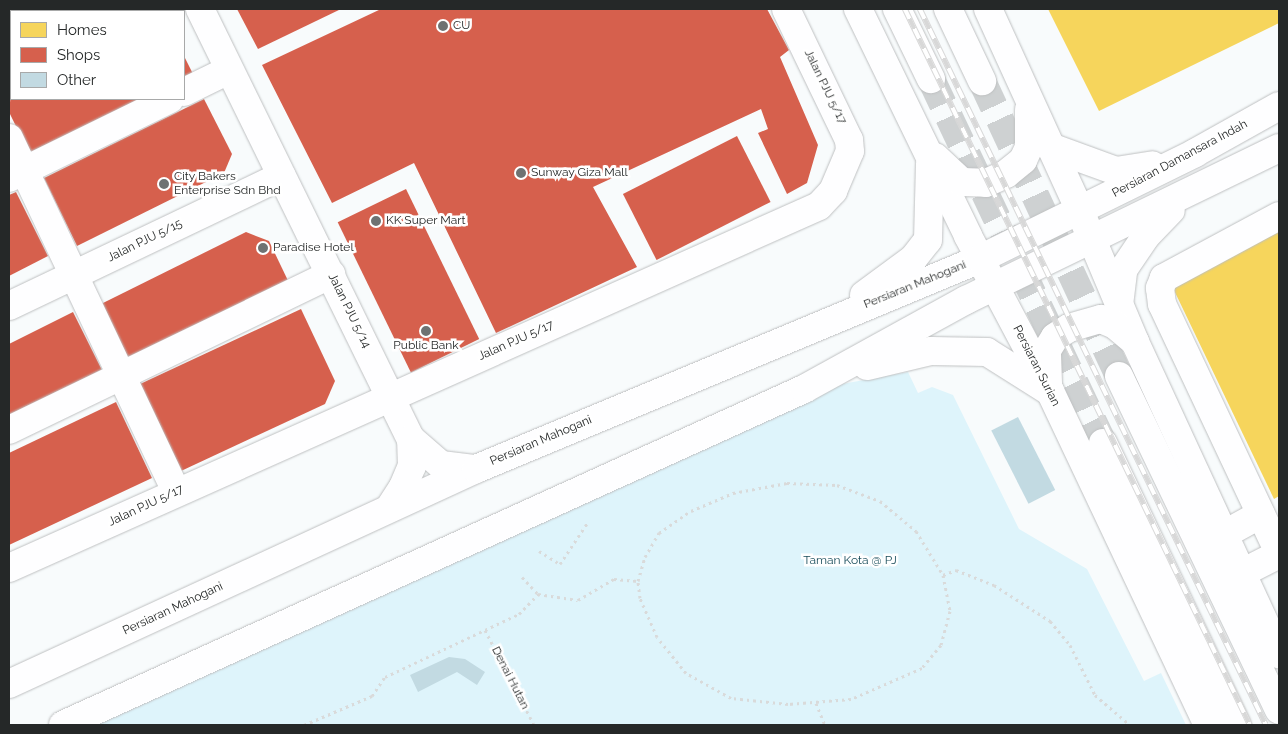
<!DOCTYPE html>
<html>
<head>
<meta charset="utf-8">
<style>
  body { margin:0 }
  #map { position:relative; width:1288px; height:734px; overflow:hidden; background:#f8fbfc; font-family:Raleway,sans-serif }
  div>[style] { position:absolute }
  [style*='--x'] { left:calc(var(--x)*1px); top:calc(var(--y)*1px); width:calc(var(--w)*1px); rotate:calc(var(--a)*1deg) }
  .green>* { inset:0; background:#def4fb }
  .homes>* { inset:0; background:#f6d55c }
  .shops>* { inset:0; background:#d6604d; transform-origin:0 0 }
  .building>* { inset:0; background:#c2dae2; transform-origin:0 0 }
  .major-tunnel>* { height:28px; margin-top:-14px; transform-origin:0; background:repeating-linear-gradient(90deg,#ced1d2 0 28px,transparent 0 42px) }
  .path>* { height:3px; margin-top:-1.5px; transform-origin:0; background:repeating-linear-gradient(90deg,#d9dada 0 2.5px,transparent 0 6.5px) }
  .roads { filter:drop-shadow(0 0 1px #bec0c1) drop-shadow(0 0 1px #bec0c1) }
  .minor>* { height:28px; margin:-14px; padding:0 14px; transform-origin:14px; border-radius:14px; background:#fefeff }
  .major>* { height:28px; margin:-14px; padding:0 14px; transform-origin:14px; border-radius:14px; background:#fefeff }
  .rail>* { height:5.5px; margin-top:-2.75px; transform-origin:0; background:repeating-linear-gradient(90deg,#fff 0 11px,#d8d8d8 0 22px); box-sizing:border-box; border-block:1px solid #d8d8d8 }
  .dots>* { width:14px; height:14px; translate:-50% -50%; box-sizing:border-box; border:2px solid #fff; border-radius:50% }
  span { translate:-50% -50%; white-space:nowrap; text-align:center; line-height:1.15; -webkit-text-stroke:5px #fff; paint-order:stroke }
  .poi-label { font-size:12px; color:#252828 }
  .left { translate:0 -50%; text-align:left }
  .street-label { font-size:12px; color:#252828 }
  .park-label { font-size:12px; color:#184c5a }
  .frame { position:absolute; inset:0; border:10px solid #252828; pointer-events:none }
  .legend { position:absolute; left:10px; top:10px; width:175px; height:90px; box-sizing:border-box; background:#fff; border:1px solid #a8a9a9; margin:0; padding:6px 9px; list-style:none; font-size:15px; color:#252828 }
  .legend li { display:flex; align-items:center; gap:10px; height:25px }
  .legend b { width:25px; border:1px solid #a8a9a9 }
</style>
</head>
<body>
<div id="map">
  <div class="green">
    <i style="clip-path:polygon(908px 372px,918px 393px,932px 387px,953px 395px,1019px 529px,1087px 569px,1144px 681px,1161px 673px,1186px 725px,97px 725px,842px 384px)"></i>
  </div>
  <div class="homes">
    <i style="clip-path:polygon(1048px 9px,1279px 9px,1279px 23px,1099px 111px)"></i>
    <i style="clip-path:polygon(1279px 232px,1279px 496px,1274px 499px,1171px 284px)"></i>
  </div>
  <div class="shops">
    <i style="clip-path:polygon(9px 9px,25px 9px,11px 11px,9px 16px)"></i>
    <i style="clip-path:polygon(237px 9px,341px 9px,258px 49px)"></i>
    <i style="clip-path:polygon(381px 9px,767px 9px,789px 50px,780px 57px,818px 145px,807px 183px,787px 194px,758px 133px,768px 129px,761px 109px,593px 187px,637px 267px,496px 333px,414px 163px,332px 203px,262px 65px)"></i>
    <i style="clip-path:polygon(184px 56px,197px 82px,184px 88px)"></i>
    <i style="clip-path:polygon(11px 93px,11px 99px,163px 99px,34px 163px,9px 112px)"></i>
    <i style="clip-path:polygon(204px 99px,232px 154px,224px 173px,77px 246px,44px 178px)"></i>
    <i style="left:737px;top:136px;width:74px;height:128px;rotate:63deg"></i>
    <i style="left:406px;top:189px;width:167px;height:76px;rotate:64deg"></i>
    <i style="clip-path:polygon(16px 192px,48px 256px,9px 276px,9px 195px)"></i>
    <i style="clip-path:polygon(246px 232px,269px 241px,292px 289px,132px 368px,101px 304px)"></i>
    <i style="clip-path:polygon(301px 309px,335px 381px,325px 404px,181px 471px,140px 384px)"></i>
    <i style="clip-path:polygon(73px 312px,106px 378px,9px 427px,9px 344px)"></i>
    <i style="clip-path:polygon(116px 402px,152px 478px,9px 545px,9px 453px)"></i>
  </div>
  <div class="building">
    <i style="left:1018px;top:417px;width:82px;height:30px;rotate:63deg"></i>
    <i style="clip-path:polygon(449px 657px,465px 659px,485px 672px,477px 685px,457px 672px,418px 692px,410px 675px)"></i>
  </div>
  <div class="major-tunnel">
    <i style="--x:931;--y:79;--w:403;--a:64.7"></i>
    <i style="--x:982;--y:81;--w:325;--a:65.1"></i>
  </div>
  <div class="path">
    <i style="--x:787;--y:483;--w:50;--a:2.3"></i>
    <i style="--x:837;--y:485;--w:46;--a:20.4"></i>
    <i style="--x:880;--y:501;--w:47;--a:39.8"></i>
    <i style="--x:916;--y:531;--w:52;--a:58.5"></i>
    <i style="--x:943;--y:575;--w:37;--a:79"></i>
    <i style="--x:950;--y:611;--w:35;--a:105"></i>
    <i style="--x:941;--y:645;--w:30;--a:130"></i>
    <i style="--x:922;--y:668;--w:77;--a:156.4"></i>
    <i style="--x:851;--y:699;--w:63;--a:175.5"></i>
    <i style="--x:788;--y:704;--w:57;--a:-174"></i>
    <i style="--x:731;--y:698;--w:51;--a:-150.9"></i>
    <i style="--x:686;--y:673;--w:46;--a:-128.9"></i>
    <i style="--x:657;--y:637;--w:43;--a:-113.6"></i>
    <i style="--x:640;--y:598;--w:17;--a:-97"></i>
    <i style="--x:638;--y:581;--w:25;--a:-74"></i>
    <i style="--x:645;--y:557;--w:28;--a:-60"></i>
    <i style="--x:659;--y:533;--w:39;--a:-35"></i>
    <i style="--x:691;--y:511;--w:46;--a:-23.2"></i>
    <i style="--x:733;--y:493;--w:55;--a:-10.5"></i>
    <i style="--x:539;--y:551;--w:25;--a:32"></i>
    <i style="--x:560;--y:564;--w:50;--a:-56.3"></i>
    <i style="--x:943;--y:575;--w:14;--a:-21"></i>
    <i style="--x:956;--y:570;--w:41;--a:21.5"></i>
    <i style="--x:994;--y:585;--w:67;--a:32.7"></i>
    <i style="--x:1050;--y:621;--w:31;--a:50"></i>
    <i style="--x:1070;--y:645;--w:56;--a:63.4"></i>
    <i style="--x:1095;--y:695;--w:46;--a:40.6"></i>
    <i style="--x:522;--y:577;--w:23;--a:47"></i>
    <i style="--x:485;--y:630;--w:107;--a:62.7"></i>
    <i style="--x:816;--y:703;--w:24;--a:68"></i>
    <i style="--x:304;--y:725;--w:74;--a:-23.1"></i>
    <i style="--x:372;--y:696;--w:23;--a:-56"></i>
    <i style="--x:385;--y:677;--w:148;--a:-25.2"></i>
    <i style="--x:519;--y:614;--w:28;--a:-46"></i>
    <i style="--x:538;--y:594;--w:40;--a:8.5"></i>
    <i style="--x:578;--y:600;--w:42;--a:-30.3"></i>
    <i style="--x:614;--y:579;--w:24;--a:5"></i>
  </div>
  <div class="roads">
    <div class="minor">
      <i style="--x:200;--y:9;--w:479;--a:63.9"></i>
      <i style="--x:411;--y:439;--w:40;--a:41"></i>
      <i style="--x:441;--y:465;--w:35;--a:7"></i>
      <i style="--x:83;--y:11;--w:5;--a:-22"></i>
      <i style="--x:9;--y:50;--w:2;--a:-27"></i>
      <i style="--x:184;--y:92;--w:50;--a:-26.1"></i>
      <i style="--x:9;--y:138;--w:391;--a:64.7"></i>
      <i style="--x:9;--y:178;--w:179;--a:-26.1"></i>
      <i style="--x:1279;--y:216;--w:131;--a:151.7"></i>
      <i style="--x:1164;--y:278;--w:11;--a:112"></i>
      <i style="--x:1160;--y:288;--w:16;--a:83"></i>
      <i style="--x:1162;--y:304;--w:275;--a:64.8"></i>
      <i style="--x:9;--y:306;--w:302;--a:-25.5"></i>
      <i style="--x:9;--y:430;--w:358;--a:-25.8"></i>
      <i style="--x:390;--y:507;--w:24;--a:-57"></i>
      <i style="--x:403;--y:487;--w:23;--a:-67"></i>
      <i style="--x:412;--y:466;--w:27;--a:-92"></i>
      <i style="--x:1223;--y:535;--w:43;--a:-28.9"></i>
      <i style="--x:9;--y:568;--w:887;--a:-24.08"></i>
      <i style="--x:819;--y:206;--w:21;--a:-47"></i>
      <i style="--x:833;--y:191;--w:43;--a:-67"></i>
      <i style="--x:850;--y:151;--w:11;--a:-95"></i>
      <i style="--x:849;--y:140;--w:145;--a:-115.7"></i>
      <i style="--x:1240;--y:574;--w:44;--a:-27.1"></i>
    </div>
    <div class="major">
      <i style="--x:858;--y:9;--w:252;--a:64.1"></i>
      <i style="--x:968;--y:236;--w:175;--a:62.1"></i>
      <i style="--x:1050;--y:391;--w:369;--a:64.7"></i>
      <i style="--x:897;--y:9;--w:78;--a:64.1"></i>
      <i style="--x:948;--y:9;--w:80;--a:64.7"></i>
      <i style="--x:988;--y:9;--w:222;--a:65.5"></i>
      <i style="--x:1080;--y:211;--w:142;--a:67.2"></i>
      <i style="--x:1135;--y:342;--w:344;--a:65.2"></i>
      <i style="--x:1050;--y:147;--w:70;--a:20"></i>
      <i style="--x:1116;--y:171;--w:37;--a:-9"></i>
      <i style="--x:935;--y:157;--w:37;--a:43"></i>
      <i style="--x:962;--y:182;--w:24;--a:2"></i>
      <i style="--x:986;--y:183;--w:22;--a:-24"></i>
      <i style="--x:1006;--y:174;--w:22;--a:-39"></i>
      <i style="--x:1023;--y:160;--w:14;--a:-65"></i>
      <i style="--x:1029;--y:147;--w:37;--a:-90"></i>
      <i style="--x:864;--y:295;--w:61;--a:-36.3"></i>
      <i style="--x:913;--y:259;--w:24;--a:-52"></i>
      <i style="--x:928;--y:240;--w:76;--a:-88.5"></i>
      <i style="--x:1119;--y:305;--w:35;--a:-83"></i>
      <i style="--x:1123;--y:270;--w:40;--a:-56"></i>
      <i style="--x:1145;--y:237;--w:37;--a:-46"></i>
      <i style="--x:867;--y:366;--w:66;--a:-13.2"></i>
      <i style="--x:931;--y:351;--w:56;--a:1"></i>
      <i style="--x:987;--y:352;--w:73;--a:32.2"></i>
      <i style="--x:1119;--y:376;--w:370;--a:64.4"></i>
      <i style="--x:1048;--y:383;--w:33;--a:-92"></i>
      <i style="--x:1047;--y:350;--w:15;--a:-58"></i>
      <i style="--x:1055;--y:337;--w:17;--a:-33"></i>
      <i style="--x:1069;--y:328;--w:33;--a:-16"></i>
      <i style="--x:1101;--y:319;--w:15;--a:23"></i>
      <i style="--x:1115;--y:325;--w:26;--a:40"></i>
      <i style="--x:1103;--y:443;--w:312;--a:64.6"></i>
      <i style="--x:9;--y:684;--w:514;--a:-24.72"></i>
      <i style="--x:476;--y:469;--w:546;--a:-22.62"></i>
      <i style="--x:980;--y:259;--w:240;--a:-26.2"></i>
      <i style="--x:1195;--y:153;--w:96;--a:-29.2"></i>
      <i style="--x:63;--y:725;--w:814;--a:-24.39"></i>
      <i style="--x:804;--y:389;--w:185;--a:-28.8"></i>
      <i style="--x:966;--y:300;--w:348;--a:-25.9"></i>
    </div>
  </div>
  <div class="rail">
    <i style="--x:905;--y:9;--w:795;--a:64.27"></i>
    <i style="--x:920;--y:9;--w:795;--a:64.21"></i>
  </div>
  <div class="dots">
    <i style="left:443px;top:26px;background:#6f7272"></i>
    <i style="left:521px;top:173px;background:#6f7272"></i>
    <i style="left:164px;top:184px;background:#6f7272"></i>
    <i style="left:376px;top:221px;background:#6f7272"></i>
    <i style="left:263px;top:248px;background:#6f7272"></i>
    <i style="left:426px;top:331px;background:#6f7272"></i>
  </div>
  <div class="poi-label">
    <span class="left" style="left:453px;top:26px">CU</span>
    <span class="left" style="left:531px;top:173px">Sunway Giza Mall</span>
    <span class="left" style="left:174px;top:184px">City Bakers<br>Enterprise Sdn Bhd</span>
    <span class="left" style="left:386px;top:221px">KK Super Mart</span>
    <span class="left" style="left:273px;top:248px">Paradise Hotel</span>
    <span style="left:426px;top:346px">Public Bank</span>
  </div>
  <div class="street-label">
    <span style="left:825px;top:87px;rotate:64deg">Jalan PJU 5/17</span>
    <span style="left:1180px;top:159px;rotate:-28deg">Persiaran Damansara Indah</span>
    <span style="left:145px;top:241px;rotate:-26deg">Jalan PJU 5/15</span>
    <span style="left:915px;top:285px;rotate:-22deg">Persiaran Mahogani</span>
    <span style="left:349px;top:311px;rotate:64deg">Jalan PJU 5/14</span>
    <span style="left:516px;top:341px;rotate:-24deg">Jalan PJU 5/17</span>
    <span style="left:1036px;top:366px;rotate:63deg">Persiaran Surian</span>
    <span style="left:541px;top:441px;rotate:-23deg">Persiaran Mahogani</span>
    <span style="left:146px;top:506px;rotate:-25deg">Jalan PJU 5/17</span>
    <span style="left:173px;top:609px;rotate:-25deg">Persiaran Mahogani</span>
    <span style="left:510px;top:678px;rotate:63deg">Denai Hutan</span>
  </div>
  <div class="park-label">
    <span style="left:850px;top:561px">Taman Kota @ PJ</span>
  </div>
  <div class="frame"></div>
  <ul class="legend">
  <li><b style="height:14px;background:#f6d55c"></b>Homes</li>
  <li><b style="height:14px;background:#d6604d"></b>Shops</li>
  <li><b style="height:14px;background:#c2dae2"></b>Other</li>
  </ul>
</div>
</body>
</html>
